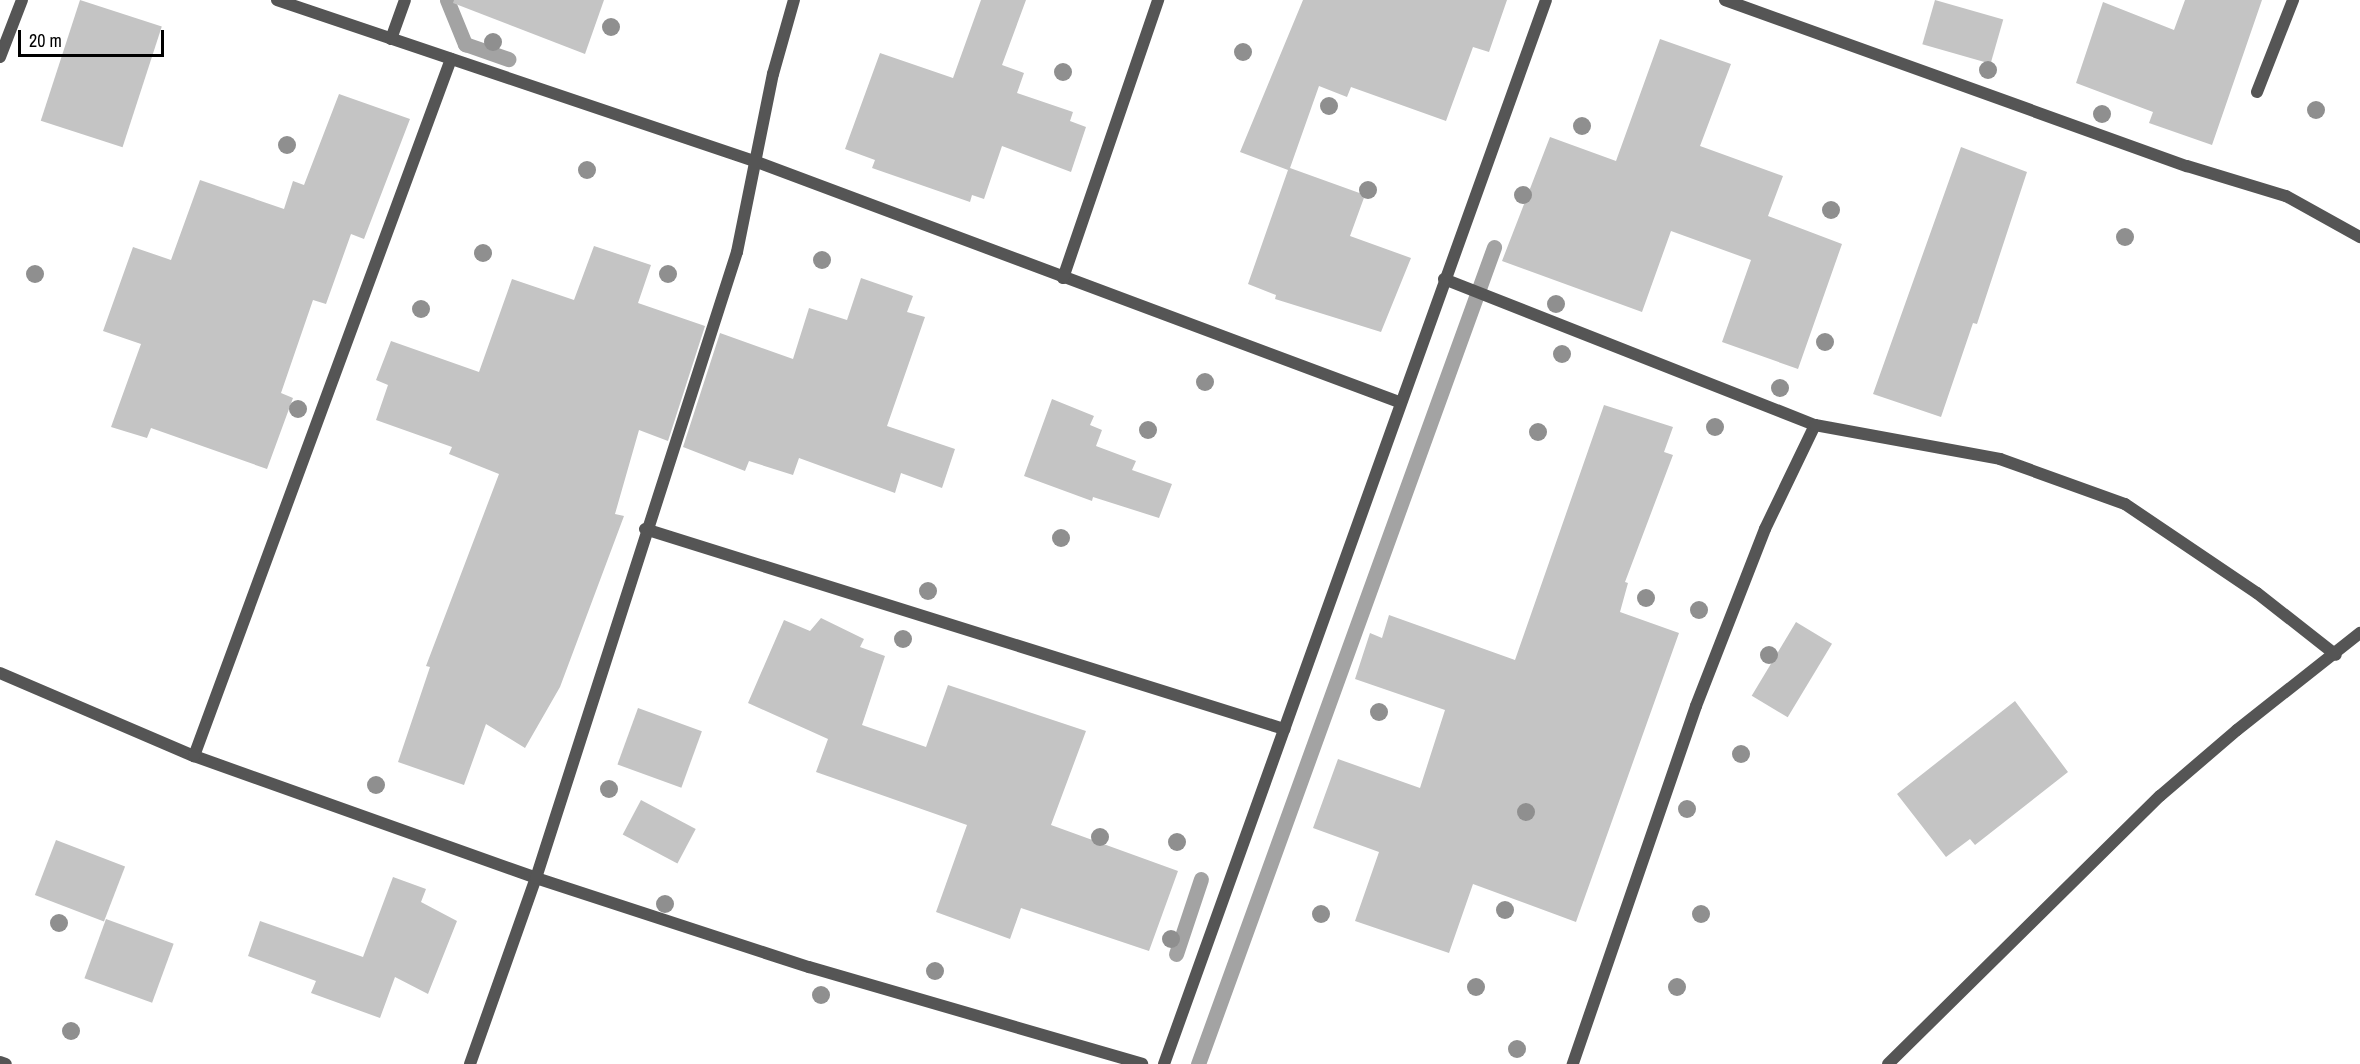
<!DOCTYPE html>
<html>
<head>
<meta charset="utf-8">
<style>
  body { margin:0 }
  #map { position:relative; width:2360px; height:1064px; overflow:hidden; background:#fff; font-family:"Archivo Narrow",sans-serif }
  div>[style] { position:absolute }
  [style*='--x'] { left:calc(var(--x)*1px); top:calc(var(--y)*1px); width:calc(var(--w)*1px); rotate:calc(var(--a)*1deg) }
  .stream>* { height:15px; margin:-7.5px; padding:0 7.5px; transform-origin:7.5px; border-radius:7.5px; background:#a3a3a3 }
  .building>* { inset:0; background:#c4c4c4; transform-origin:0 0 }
  .minor>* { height:12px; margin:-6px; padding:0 6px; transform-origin:6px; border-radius:6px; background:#555 }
  .trees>* { width:18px; height:18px; margin:-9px; border-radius:50%; background:#8f8f8f }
  span { translate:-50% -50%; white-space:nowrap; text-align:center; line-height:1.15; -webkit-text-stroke:6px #fff; paint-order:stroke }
  .scale { position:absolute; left:18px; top:30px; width:146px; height:27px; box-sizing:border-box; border:3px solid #000; border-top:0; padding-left:8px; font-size:18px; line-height:21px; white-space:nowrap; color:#000; -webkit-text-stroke:4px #fff; paint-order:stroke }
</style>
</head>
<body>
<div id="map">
  <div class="stream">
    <i style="--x:447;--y:0;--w:48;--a:67.8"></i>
    <i style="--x:465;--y:44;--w:46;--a:19.2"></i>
    <i style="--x:1176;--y:954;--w:79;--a:-71.6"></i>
    <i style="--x:1198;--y:1064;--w:869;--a:-70.08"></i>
  </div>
  <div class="building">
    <i style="left:80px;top:0;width:86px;height:127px;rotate:18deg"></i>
    <i style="clip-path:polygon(454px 0,604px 0,585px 54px,453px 3px)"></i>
    <i style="clip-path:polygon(981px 0,1026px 0,1002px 65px,1024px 73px,1017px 93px,1073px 112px,1070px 121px,1086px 127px,1071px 172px,1002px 146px,984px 199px,972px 195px,970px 202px,872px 168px,875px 160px,845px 149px,880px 53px,953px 78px)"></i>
    <i style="clip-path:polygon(1303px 0,1507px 0,1489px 52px,1473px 47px,1446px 121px,1351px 87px,1347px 97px,1319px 86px,1290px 168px,1365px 195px,1350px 236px,1411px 258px,1381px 332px,1275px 299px,1276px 295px,1248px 284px,1288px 170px,1240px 152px)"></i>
    <i style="left:1935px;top:0;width:71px;height:46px;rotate:16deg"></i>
    <i style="clip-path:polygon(2185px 0,2262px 0,2212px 145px,2149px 123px,2153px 112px,2076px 83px,2103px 2px,2174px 30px)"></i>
    <i style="clip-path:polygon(1660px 39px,1731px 64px,1700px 146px,1783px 176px,1768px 216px,1842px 244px,1798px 369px,1722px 342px,1751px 260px,1671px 231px,1642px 312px,1502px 261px,1550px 137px,1616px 161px)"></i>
    <i style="clip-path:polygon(339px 94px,410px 119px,364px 239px,351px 234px,326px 304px,313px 300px,281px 393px,293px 398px,267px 469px,151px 428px,147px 438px,111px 427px,141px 344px,103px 331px,133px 247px,171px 260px,200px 180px,284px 209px,293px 181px,304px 185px)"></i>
    <i style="clip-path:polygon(1961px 147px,2027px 172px,1977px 324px,1973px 323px,1941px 417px,1873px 394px)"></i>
    <i style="clip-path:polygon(594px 246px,651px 265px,638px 303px,705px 326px,668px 441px,639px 430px,615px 514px,624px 516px,560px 687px,525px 748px,486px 724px,464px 785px,398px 762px,430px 667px,426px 666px,499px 474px,449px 454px,452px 447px,376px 420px,388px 385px,376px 380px,391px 341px,479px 372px,512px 279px,574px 300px)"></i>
    <i style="clip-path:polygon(861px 278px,913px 296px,907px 312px,925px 317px,887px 426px,955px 449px,942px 488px,901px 473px,895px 493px,799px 458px,793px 475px,749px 461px,745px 471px,683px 447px,720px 333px,793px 359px,809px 308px,847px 320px)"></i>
    <i style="clip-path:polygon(1052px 399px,1094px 416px,1090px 425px,1102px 430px,1096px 446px,1136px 461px,1132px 470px,1172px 484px,1159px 518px,1093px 497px,1092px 501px,1024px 476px)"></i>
    <i style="clip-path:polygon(1604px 405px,1673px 427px,1664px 452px,1673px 455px,1625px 582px,1628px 583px,1620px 612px,1679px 633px,1576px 922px,1473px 884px,1449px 953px,1355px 921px,1379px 852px,1313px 828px,1338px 759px,1420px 788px,1445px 710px,1355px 679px,1370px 633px,1382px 638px,1389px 615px,1515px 660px)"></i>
    <i style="clip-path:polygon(821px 618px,864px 639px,860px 647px,885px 656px,862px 725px,926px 747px,948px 685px,1086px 731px,1051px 825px,1178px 871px,1149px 951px,1021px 908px,1010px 939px,936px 912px,967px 825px,816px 772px,828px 739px,748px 703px,784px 620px,810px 631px)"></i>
    <i style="left:1796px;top:622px;width:42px;height:86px;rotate:31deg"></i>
    <i style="clip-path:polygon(2015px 701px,2068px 772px,1975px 845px,1970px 839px,1946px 857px,1897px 794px)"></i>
    <i style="left:638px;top:708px;width:68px;height:60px;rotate:20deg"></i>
    <i style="left:641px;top:800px;width:62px;height:39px;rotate:28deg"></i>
    <i style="left:56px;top:840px;width:74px;height:59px;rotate:21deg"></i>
    <i style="clip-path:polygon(393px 877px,426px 889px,421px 902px,457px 921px,428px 994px,395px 977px,380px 1018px,311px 993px,316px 981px,248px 956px,260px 921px,363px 957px)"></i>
    <i style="left:106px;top:919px;width:72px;height:63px;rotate:20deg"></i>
  </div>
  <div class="minor">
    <i style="--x:277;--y:0;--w:507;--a:18.65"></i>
    <i style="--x:757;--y:162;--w:685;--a:20.5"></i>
    <i style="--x:1725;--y:0;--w:491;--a:19.8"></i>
    <i style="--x:2187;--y:166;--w:103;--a:16.9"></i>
    <i style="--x:2286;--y:196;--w:85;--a:29"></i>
    <i style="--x:391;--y:39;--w:41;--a:-70.3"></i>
    <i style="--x:0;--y:57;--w:61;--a:-68.9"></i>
    <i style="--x:2257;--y:92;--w:99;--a:-68.6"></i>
    <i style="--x:1063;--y:278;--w:294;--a:-71.1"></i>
    <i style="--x:1444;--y:279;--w:399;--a:21.5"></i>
    <i style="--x:1815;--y:425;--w:115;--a:115.7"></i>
    <i style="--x:1765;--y:529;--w:190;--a:111.3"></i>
    <i style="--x:1696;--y:706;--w:379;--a:109"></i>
    <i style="--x:1815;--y:425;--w:188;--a:10.4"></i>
    <i style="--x:2000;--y:459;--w:133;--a:19.8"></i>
    <i style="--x:2125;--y:504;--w:159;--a:34"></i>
    <i style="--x:2257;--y:593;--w:100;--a:38.1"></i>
    <i style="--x:645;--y:529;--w:670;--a:17.38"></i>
    <i style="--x:0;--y:673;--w:211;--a:23.2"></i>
    <i style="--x:194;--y:756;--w:363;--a:19.6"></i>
    <i style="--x:536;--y:878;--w:287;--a:18.1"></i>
    <i style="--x:809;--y:967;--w:347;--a:16.2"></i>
    <i style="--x:194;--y:756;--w:743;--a:-69.76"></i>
    <i style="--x:0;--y:1062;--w:6;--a:18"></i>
    <i style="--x:470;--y:1064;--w:197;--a:-70.5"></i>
    <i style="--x:536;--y:878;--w:657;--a:-72.2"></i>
    <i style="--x:737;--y:252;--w:182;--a:-78.6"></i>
    <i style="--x:773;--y:74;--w:77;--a:-74.2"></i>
    <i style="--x:1164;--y:1064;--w:1130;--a:-70.25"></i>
    <i style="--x:1888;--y:1064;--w:382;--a:-44.6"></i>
    <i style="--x:2160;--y:796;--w:101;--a:-40.6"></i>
    <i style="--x:2237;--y:730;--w:157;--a:-38.3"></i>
  </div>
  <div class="trees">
    <i style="left:611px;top:27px"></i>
    <i style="left:493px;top:42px"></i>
    <i style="left:1243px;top:52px"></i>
    <i style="left:1988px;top:70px"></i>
    <i style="left:1063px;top:72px"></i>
    <i style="left:1329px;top:106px"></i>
    <i style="left:2316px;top:110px"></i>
    <i style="left:2102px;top:114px"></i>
    <i style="left:1582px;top:126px"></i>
    <i style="left:287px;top:145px"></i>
    <i style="left:587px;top:170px"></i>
    <i style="left:1368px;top:190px"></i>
    <i style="left:1523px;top:195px"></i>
    <i style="left:1831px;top:210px"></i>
    <i style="left:2125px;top:237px"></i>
    <i style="left:483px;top:253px"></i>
    <i style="left:822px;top:260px"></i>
    <i style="left:35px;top:274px"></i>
    <i style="left:668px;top:274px"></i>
    <i style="left:1556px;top:304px"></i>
    <i style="left:421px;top:309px"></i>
    <i style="left:1825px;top:342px"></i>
    <i style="left:1562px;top:354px"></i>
    <i style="left:1205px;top:382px"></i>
    <i style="left:1780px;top:388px"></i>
    <i style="left:298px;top:409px"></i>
    <i style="left:1715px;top:427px"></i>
    <i style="left:1148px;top:430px"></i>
    <i style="left:1538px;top:432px"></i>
    <i style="left:1061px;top:538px"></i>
    <i style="left:928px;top:591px"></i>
    <i style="left:1646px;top:598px"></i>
    <i style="left:1699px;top:610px"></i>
    <i style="left:903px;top:639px"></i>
    <i style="left:1769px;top:655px"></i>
    <i style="left:1379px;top:712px"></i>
    <i style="left:1741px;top:754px"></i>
    <i style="left:376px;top:785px"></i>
    <i style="left:609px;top:789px"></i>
    <i style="left:1687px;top:809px"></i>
    <i style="left:1526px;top:812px"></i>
    <i style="left:1100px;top:837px"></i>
    <i style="left:1177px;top:842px"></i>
    <i style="left:665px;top:904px"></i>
    <i style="left:1505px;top:910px"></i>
    <i style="left:1321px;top:914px"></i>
    <i style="left:1701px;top:914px"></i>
    <i style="left:59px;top:923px"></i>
    <i style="left:1171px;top:939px"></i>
    <i style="left:935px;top:971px"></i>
    <i style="left:1476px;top:987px"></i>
    <i style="left:1677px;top:987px"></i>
    <i style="left:821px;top:995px"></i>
    <i style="left:71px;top:1031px"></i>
    <i style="left:1517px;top:1049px"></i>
  </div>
  <div class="scale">20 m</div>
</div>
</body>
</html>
